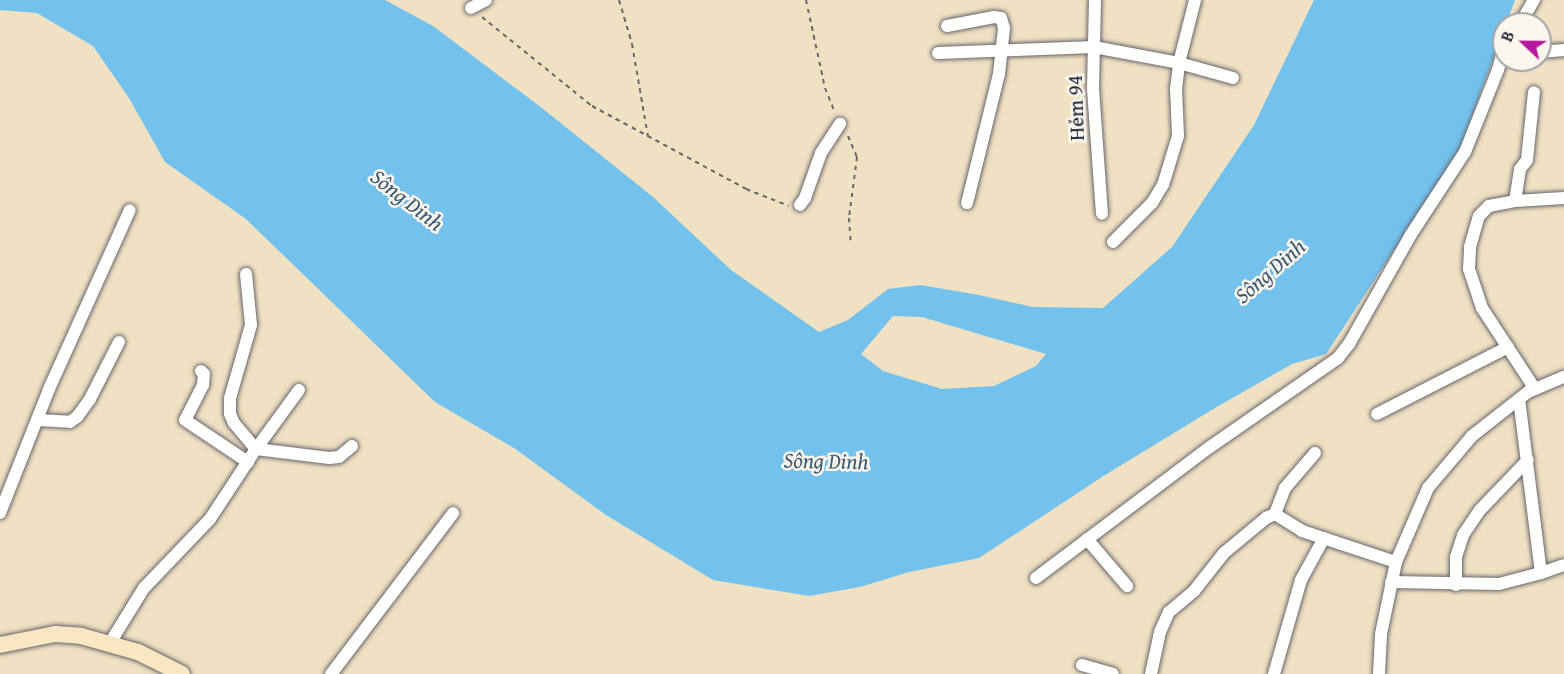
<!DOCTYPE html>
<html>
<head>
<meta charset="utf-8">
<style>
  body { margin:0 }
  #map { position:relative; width:1564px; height:674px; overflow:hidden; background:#f0e1c3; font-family:"Gentium Book Plus",serif }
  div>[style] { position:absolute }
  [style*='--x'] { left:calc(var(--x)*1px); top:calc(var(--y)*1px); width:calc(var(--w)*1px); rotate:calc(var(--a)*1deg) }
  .water>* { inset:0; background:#73c1ed }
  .path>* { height:2px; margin-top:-1px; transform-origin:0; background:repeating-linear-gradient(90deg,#6a656b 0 4.5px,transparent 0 9px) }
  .roads { filter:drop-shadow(0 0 2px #6a656b) drop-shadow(0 0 2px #6a656b) }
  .street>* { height:12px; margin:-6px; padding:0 6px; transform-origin:6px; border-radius:6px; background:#fff }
  .secondary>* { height:16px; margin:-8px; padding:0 8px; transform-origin:8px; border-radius:8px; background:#f9e7c3 }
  span { translate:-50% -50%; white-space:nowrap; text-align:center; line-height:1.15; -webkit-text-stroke:5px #fbf7ec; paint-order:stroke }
  .street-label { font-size:21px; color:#22223b }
  .water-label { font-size:22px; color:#3e5a79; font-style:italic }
  .north { position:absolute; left:1492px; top:12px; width:60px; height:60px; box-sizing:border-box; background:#fbf7ec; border:2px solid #a4a2a5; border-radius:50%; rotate:292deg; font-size:16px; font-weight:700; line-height:24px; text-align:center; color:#22223b }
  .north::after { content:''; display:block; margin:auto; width:21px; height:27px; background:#b5179e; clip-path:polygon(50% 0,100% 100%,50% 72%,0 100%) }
</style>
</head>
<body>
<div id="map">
  <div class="water">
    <i style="clip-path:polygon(evenodd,0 0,385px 0,433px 26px,542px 108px,653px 197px,731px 270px,819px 332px,848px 320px,888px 289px,920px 285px,979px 295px,1033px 307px,1103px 308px,1172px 247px,1254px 125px,1314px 0,1515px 0,1459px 151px,1326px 354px,1292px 364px,1220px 405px,1105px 475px,979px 558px,909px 572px,860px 587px,809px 596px,713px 580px,606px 515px,514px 448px,435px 402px,246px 219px,165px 162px,129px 98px,93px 46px,37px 13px,0 10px,0 0,893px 316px,922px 317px,1046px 354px,1036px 366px,994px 386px,942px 389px,883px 371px,861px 354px,893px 316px)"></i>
  </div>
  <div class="path">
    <i style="--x:619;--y:0;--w:46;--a:73.5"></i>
    <i style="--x:632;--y:44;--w:94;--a:80.2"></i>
    <i style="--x:806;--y:0;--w:90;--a:77.8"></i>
    <i style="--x:825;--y:88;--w:27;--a:68"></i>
    <i style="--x:482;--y:17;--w:141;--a:39"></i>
    <i style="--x:592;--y:106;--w:175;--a:28.3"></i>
    <i style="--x:746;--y:189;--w:46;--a:21.6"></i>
    <i style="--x:848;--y:136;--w:23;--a:67"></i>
    <i style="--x:857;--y:157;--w:62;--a:97.5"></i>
    <i style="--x:849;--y:218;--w:27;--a:86"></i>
  </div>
  <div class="roads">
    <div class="street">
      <i style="--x:1095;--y:0;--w:89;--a:91.3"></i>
      <i style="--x:1093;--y:89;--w:125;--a:85.9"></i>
      <i style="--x:471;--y:8;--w:17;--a:-28"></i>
      <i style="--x:1520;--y:24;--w:28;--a:-60"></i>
      <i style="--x:947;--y:26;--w:48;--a:-10.8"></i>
      <i style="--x:994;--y:17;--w:7;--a:8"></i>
      <i style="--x:1001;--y:18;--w:10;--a:73"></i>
      <i style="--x:1004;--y:28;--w:46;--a:96.2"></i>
      <i style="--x:999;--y:74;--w:133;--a:103.9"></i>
      <i style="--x:1540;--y:52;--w:24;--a:-5"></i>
      <i style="--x:938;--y:53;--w:156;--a:-2.2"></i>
      <i style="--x:1094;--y:47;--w:86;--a:10.7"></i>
      <i style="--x:1179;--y:63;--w:56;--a:15.5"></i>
      <i style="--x:1515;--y:201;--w:32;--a:-81"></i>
      <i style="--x:1520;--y:169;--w:11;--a:-52"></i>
      <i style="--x:1527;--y:160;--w:68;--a:-84.1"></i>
      <i style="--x:800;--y:205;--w:9;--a:-54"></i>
      <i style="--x:805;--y:198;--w:48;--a:-70.4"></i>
      <i style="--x:821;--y:153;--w:35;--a:-57"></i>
      <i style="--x:1113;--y:242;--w:55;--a:-45"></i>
      <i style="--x:1152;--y:203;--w:21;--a:-59"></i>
      <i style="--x:1163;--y:185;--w:51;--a:-73"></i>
      <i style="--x:1178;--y:136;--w:47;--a:-92.4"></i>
      <i style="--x:1176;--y:89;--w:26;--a:-83"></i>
      <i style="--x:1179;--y:63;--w:65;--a:-75.7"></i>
      <i style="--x:246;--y:274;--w:51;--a:84.4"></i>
      <i style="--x:251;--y:325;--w:76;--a:106"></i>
      <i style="--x:230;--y:398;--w:16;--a:90"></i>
      <i style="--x:230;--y:414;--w:10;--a:66"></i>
      <i style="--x:234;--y:423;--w:34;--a:50"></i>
      <i style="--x:256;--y:449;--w:74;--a:7"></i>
      <i style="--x:329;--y:458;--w:10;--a:-6"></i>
      <i style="--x:339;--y:457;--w:17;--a:-40"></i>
      <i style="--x:201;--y:371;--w:4;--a:45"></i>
      <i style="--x:204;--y:374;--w:11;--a:95"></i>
      <i style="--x:203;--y:385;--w:39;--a:117"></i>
      <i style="--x:185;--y:420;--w:76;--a:33.7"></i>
      <i style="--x:1535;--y:389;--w:97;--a:-123.2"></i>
      <i style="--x:1482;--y:308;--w:41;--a:-108.4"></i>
      <i style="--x:1469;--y:269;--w:22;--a:-87"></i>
      <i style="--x:1470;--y:247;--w:32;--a:-74"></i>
      <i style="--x:1479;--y:216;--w:14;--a:-45"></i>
      <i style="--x:1489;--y:206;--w:26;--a:-11"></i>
      <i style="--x:1515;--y:201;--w:49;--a:-3.5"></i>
      <i style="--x:1377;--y:414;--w:147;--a:-27.1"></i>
      <i style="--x:37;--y:420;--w:33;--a:3"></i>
      <i style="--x:70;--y:422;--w:9;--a:-36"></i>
      <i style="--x:77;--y:417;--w:22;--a:-54"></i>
      <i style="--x:90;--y:399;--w:64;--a:-63"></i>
      <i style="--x:0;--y:513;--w:133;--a:-68.4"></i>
      <i style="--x:49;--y:389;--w:196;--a:-65.7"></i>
      <i style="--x:1275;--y:514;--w:32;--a:32"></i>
      <i style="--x:1302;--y:531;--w:99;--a:18.3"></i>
      <i style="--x:1275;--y:514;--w:28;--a:-69"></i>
      <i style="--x:1285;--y:488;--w:46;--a:-49.4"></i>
      <i style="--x:1087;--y:539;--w:62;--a:49.6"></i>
      <i style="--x:1541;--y:573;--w:24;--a:-19"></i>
      <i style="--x:1036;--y:578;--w:218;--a:-37"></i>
      <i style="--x:1210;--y:447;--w:156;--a:-34.8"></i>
      <i style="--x:1338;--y:358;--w:18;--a:-52"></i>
      <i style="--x:1349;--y:344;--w:124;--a:-60.5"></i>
      <i style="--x:1410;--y:236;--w:100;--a:-56.8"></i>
      <i style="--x:1465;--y:152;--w:88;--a:-68.1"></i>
      <i style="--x:1498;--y:70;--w:23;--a:-75"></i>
      <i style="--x:1391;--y:582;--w:108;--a:1.1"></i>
      <i style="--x:1499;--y:584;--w:43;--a:-14.7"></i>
      <i style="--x:1541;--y:573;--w:175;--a:-97.2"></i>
      <i style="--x:1456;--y:585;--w:28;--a:-90"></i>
      <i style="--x:1456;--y:557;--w:23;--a:-72"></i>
      <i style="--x:1463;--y:535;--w:30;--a:-56"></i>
      <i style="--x:1480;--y:510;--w:69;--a:-46.2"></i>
      <i style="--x:110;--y:643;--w:65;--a:-58.3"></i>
      <i style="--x:144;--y:588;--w:95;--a:-46.3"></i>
      <i style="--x:210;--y:519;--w:84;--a:-56.7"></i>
      <i style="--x:256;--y:449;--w:73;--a:-53.9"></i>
      <i style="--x:1082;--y:665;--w:32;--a:16"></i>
      <i style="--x:331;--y:674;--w:202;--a:-52.8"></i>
      <i style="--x:1151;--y:674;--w:43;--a:-77.9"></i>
      <i style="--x:1160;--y:632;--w:22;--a:-66"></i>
      <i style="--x:1169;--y:612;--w:33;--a:-40"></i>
      <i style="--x:1194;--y:591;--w:48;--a:-51.7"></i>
      <i style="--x:1224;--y:553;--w:55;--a:-39.8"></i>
      <i style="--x:1266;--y:518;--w:10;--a:-24"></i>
      <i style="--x:1274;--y:674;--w:98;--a:-74"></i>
      <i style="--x:1301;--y:580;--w:48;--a:-61.3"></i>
      <i style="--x:1379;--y:674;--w:40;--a:-87.1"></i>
      <i style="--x:1381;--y:634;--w:74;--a:-78.2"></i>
      <i style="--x:1396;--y:562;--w:81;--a:-66.6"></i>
      <i style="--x:1428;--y:488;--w:68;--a:-49.8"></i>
      <i style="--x:1472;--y:436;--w:71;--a:-38.2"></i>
      <i style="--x:1528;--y:392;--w:39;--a:-23"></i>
    </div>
    <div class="secondary">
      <i style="--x:0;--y:645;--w:56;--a:-11.3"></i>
      <i style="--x:55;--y:634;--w:26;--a:4"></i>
      <i style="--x:81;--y:636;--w:59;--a:15.7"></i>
      <i style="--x:138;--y:652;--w:49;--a:26.6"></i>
    </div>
  </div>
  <div class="street-label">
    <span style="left:1076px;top:108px;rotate:-92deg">Hẻm 94</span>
  </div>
  <div class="water-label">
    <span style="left:407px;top:200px;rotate:38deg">Sông Dinh</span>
    <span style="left:1270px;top:271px;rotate:-41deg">Sông Dinh</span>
    <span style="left:826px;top:461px;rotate:1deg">Sông Dinh</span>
  </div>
  <div class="north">B</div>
</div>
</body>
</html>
